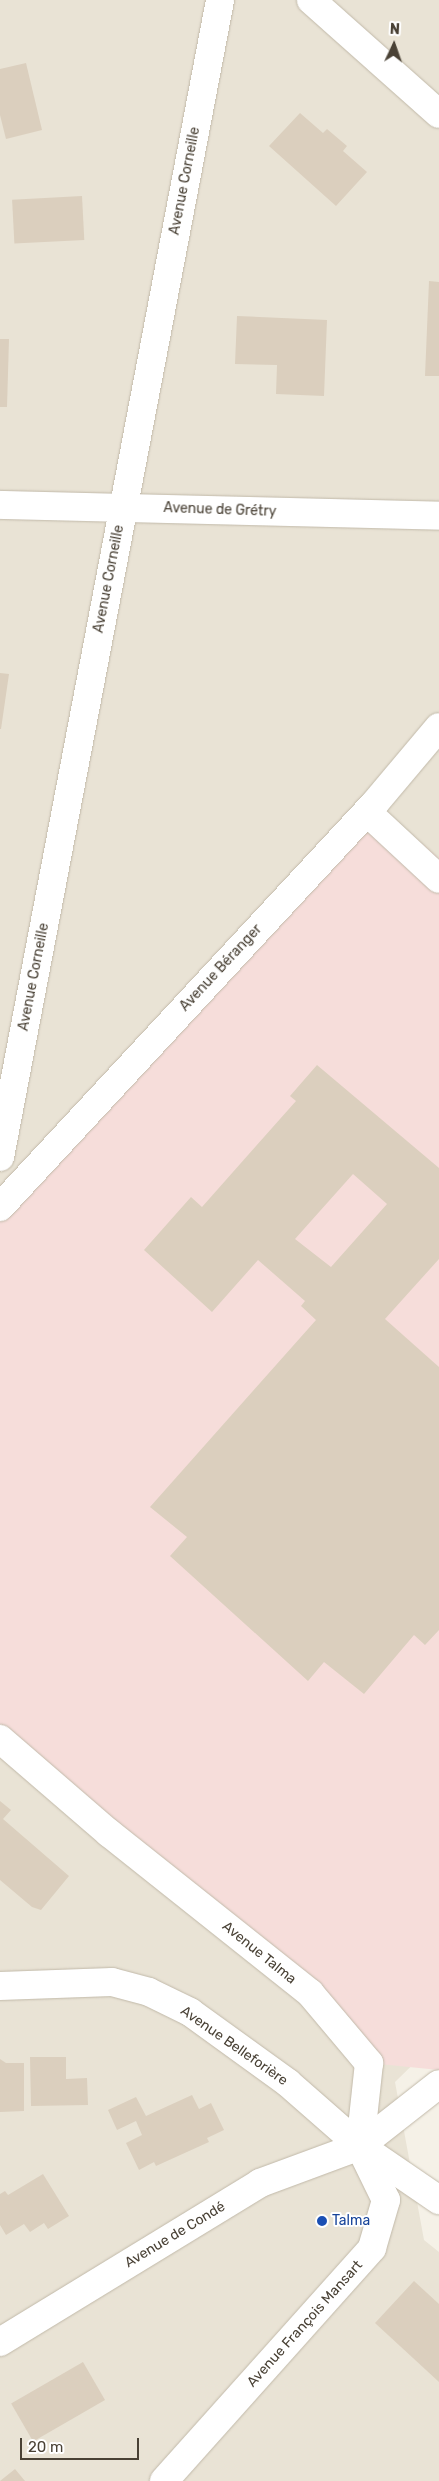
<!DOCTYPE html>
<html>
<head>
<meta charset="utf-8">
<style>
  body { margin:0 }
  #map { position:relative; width:439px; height:2481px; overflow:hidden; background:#f5f1e7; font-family:Rubik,sans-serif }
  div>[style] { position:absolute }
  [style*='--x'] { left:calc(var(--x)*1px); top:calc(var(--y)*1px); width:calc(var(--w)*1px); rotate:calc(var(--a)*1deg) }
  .residential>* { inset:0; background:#e9e3d5 }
  .medical>* { inset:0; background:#f6ddda }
  .building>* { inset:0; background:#dbcfbe; transform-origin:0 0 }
  .roads { filter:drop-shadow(0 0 1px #c1b9a9) drop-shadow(0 0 1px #c1b9a9) }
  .minor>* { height:28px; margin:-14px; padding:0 14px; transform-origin:14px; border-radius:14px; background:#fff }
  .dots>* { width:14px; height:14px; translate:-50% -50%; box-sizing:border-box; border:2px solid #fff; border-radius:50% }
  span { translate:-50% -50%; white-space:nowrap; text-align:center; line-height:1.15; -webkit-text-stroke:4px #fff; paint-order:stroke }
  .street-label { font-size:14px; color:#494135 }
  .transit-label { font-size:14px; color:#164399 }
  .left { translate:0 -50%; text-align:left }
  .north { position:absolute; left:369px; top:20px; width:50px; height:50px; -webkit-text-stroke:4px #fff; paint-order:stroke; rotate:3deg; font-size:14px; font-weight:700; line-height:20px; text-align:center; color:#494135 }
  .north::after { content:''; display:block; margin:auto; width:18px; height:22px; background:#494135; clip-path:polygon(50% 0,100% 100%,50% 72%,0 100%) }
  .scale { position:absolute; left:20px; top:2438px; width:119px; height:22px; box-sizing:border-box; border:2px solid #494135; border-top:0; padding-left:6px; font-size:15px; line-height:18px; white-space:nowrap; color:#494135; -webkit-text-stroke:4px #fff; paint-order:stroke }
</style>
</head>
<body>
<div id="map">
  <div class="residential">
    <i style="clip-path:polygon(0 0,439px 0,439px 2039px,395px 2082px,424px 2240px,439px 2252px,439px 2481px,0 2481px)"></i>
  </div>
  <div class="medical">
    <i style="clip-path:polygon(375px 803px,439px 858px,439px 2070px,369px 2063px,0 1737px,0 1207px)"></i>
  </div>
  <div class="building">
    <i style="clip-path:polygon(26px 63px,42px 130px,6px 139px,0 115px,0 69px)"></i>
    <i style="clip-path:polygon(300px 113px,323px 133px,327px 129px,347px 146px,343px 151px,367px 172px,336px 206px,269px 146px)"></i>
    <i style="left:82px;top:196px;width:44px;height:70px;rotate:87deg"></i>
    <i style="clip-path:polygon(429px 281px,439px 282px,439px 376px,425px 376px)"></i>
    <i style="clip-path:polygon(237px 316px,327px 320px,324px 396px,276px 394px,277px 365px,235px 364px)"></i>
    <i style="clip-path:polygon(0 339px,9px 339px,7px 407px,0 407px)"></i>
    <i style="clip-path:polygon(0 673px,9px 674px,1px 729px,0 729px)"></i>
    <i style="clip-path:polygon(evenodd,317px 1065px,439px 1168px,439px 1259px,385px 1319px,439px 1367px,439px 1630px,425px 1645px,414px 1635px,364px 1694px,324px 1662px,308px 1681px,170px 1556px,187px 1537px,150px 1507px,316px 1320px,301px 1306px,305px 1301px,258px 1260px,212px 1312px,144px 1250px,191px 1197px,202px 1207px,296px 1101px,290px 1096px,317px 1065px,353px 1174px,387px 1204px,331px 1267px,295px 1239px,353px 1174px)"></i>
    <i style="clip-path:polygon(0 1801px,11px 1810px,3px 1819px,69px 1876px,41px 1910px,32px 1907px,0 1880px)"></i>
    <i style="clip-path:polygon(30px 2057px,66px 2057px,66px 2079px,87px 2078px,88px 2105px,31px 2106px)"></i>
    <i style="clip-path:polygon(0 2059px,6px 2063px,24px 2063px,24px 2111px,0 2112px)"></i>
    <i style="clip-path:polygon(192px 2095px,199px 2109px,211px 2103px,224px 2130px,207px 2138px,209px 2142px,156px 2166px,154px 2162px,139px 2170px,126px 2143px,142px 2135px,136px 2121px,117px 2130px,108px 2110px,136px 2097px,146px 2116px)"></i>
    <i style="clip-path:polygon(43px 2174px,69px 2216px,48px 2229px,44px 2223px,30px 2232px,24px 2224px,6px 2235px,0 2225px,0 2194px,5px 2191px,8px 2195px)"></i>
    <i style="clip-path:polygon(414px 2281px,439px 2304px,439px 2382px,375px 2323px)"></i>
    <i style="left:83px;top:2362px;width:44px;height:83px;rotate:60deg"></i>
    <i style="clip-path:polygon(15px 2469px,25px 2481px,0 2481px)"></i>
  </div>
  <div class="roads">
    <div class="minor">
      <i style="--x:311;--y:0;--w:171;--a:41.7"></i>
      <i style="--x:0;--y:505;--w:439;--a:1.4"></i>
      <i style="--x:367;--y:812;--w:98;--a:42.9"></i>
      <i style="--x:0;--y:1157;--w:1178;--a:-79.23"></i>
      <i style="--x:0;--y:1207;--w:551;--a:-47.13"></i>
      <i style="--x:375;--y:803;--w:99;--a:-49.9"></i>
      <i style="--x:0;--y:1739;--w:144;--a:40.8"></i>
      <i style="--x:109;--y:1833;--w:257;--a:38.5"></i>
      <i style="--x:310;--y:1993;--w:92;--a:49.9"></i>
      <i style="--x:369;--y:2063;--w:83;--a:96.2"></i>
      <i style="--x:0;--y:1986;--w:112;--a:-2"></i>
      <i style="--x:112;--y:1982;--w:38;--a:15"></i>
      <i style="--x:149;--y:1992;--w:46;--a:26"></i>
      <i style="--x:190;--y:2012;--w:121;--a:35.9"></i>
      <i style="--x:288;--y:2083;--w:96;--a:41.2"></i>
      <i style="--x:360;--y:2146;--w:96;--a:34.4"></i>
      <i style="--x:0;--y:2342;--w:305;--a:-31.4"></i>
      <i style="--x:260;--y:2183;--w:107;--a:-20.3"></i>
      <i style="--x:360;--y:2146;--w:100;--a:-38.1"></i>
      <i style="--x:164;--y:2481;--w:312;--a:-48.2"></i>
      <i style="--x:372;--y:2248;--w:50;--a:-73.7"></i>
      <i style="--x:386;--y:2200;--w:59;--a:-116.1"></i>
    </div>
  </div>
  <div class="dots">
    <i style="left:322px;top:2221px;background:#1a4fb4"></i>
  </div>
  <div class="street-label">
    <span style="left:185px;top:181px;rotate:-79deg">Avenue Corneille</span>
    <span style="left:220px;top:510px;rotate:2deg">Avenue de Grétry</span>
    <span style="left:109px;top:579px;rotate:-79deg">Avenue Corneille</span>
    <span style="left:221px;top:968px;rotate:-47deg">Avenue Béranger</span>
    <span style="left:34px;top:977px;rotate:-79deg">Avenue Corneille</span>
    <span style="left:259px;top:1953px;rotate:39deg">Avenue Talma</span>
    <span style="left:234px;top:2046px;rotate:35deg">Avenue Belleforière</span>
    <span style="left:175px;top:2235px;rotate:-31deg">Avenue de Condé</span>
    <span style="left:305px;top:2324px;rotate:-48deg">Avenue François Mansart</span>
  </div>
  <div class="transit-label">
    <span class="left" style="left:332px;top:2221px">Talma</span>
  </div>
  <div class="north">N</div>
  <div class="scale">20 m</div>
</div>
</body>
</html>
